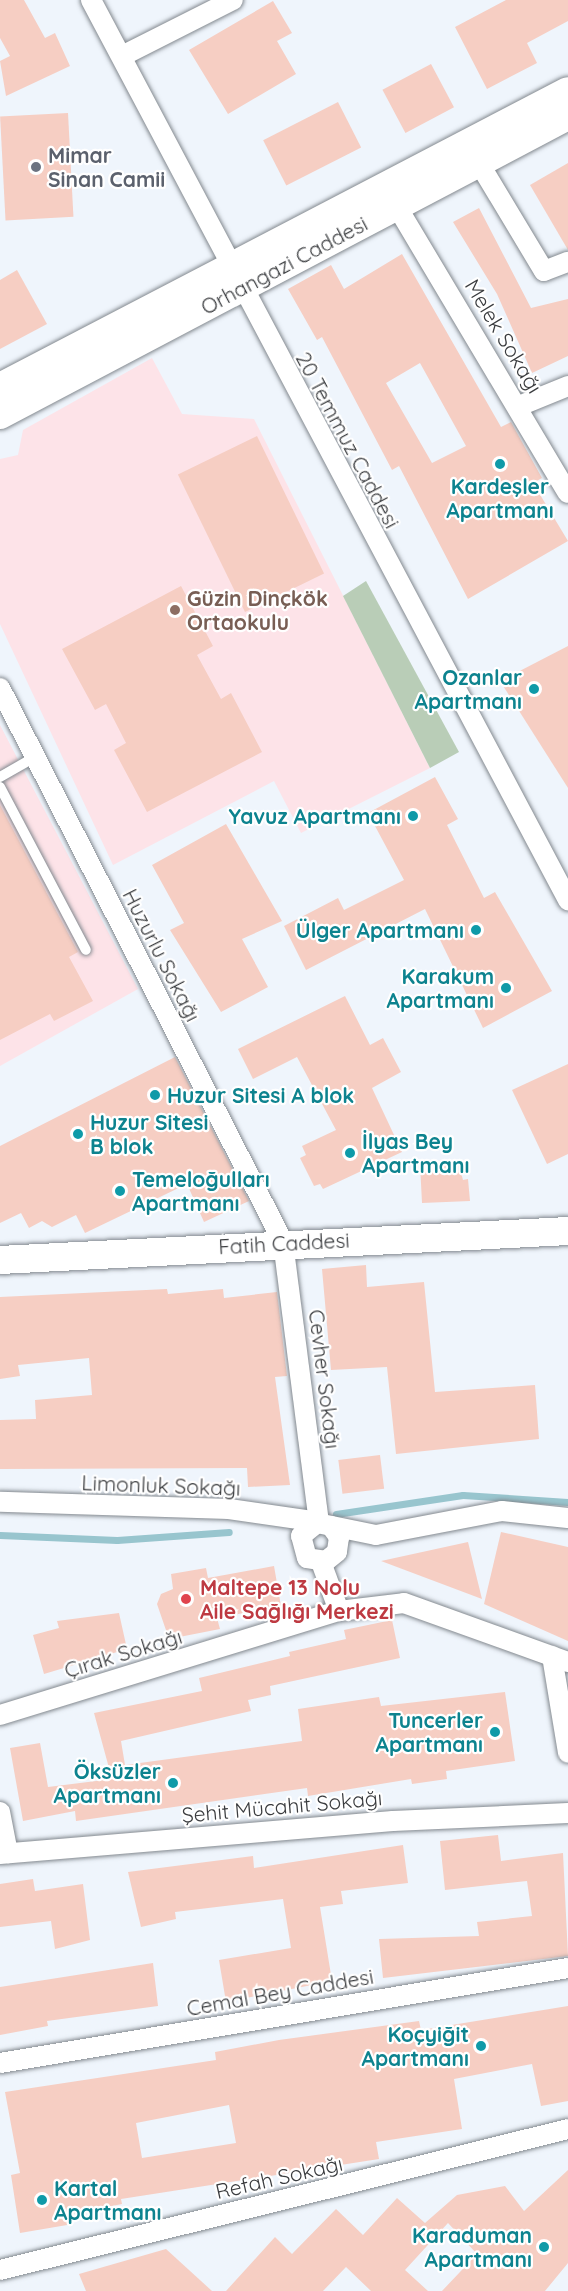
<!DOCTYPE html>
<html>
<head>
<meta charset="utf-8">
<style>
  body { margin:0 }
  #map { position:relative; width:568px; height:2291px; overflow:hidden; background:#eff5fc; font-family:Quicksand,sans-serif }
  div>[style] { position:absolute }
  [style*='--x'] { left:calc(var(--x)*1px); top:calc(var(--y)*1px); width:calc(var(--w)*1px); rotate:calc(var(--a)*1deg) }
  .education>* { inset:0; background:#fde3e8 }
  .green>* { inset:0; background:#b9cdb7 }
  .stream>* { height:7px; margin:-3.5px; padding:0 3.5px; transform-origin:3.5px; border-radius:3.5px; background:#98c5ce }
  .building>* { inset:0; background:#f6cec3; transform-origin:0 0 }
  .roads { filter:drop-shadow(0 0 2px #83898f) drop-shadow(0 0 2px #83898f) }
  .lane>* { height:10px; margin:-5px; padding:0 5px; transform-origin:5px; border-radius:5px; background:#fff }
  .street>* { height:20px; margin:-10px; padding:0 10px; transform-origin:10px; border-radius:10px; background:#fff }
  .secondary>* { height:28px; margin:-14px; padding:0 14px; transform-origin:14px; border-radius:14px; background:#fff }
  .dots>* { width:16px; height:16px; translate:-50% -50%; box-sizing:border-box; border:3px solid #fff; border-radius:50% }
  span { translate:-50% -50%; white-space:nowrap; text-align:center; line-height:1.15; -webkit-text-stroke:4.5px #fff; paint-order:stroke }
  .worship-label { font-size:21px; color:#5b616d; font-weight:700 }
  .left { translate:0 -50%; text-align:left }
  .street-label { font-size:21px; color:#3a3c3f }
  .culture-label { font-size:21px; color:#0d838f; font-weight:700 }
  .right { translate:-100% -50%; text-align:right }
  .education-label { font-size:21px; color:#785e54; font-weight:700 }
  .health-label { font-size:21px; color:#be3a42; font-weight:700 }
</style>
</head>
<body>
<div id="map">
  <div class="education">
    <i style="clip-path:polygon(152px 358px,182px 414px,254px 419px,430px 768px,301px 833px,274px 781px,113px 865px,0 624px,0 459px,18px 455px,23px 430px)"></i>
    <i style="clip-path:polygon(0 725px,138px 989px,0 1066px)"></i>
  </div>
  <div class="green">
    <i style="clip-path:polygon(366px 581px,459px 752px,430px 768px,343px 596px)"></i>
  </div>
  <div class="stream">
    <i style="--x:336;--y:1514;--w:128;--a:-8.5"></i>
    <i style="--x:463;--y:1495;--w:105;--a:3.8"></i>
    <i style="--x:0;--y:1535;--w:117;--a:2.4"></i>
    <i style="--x:117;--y:1540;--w:112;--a:-4.1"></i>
  </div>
  <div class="building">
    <i style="clip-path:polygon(0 0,24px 0,45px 38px,55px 33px,70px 66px,6px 96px,0 61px,10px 56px,0 38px)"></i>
    <i style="clip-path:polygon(506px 0,568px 0,568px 21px,527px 43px,537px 63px,487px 89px,455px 27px)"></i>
    <i style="clip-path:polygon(273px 1px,292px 33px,277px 41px,296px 74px,228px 114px,189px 50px)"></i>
    <i style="left:431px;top:64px;width:49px;height:55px;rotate:62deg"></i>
    <i style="left:338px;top:102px;width:51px;height:84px;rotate:63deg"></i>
    <i style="left:68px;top:113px;width:104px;height:68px;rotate:87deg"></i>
    <i style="clip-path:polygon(568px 163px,568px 250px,530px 185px)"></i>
    <i style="clip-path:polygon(479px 208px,531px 308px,568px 299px,568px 356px,532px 373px,497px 294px,453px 222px)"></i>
    <i style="clip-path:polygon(evenodd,402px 254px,501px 427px,511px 422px,542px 478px,533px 483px,568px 541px,468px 599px,399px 466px,392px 470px,322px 337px,317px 340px,288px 289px,331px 265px,344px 289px,402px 254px,420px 363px,466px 446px,432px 463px,386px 383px,420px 363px)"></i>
    <i style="clip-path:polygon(17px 270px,47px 324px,0 349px,0 280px)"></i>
    <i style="left:257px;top:436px;width:153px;height:88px;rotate:64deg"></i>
    <i style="clip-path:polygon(181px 586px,213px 646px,197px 655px,221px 699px,231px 693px,262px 752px,147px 812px,114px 750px,126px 743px,106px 704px,95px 710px,62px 649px)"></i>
    <i style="clip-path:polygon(568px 646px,568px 788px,500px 681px)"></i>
    <i style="clip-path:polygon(435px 777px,458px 819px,447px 825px,484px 898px,495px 892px,552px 991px,483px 1028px,425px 909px,306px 970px,284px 926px,338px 898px,344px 910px,404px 880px,368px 813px)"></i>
    <i style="clip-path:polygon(0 805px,78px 952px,69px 957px,93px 1001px,54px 1021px,50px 1014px,0 1040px)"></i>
    <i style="clip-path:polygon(226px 824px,282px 921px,242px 939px,268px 987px,221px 1012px,170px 930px,184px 923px,152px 865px)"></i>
    <i style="clip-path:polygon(345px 996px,370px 1045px,383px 1038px,401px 1072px,372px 1088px,402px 1152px,323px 1189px,320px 1184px,314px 1186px,300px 1158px,306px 1155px,302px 1146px,336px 1130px,297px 1057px,253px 1079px,238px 1049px)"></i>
    <i style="clip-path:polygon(175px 1057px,249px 1201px,204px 1222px,187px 1184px,85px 1233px,76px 1215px,52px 1227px,42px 1221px,29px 1228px,21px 1213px,0 1223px,0 1146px)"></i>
    <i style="clip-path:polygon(568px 1064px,568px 1154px,547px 1164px,512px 1090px)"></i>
    <i style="clip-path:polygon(458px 1162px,463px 1180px,468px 1179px,470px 1201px,422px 1203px,420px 1164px)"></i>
    <i style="clip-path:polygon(366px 1265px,367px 1287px,424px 1282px,435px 1392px,535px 1385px,539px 1439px,396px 1454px,387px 1367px,331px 1370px,322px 1269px)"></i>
    <i style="clip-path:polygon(167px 1289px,168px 1294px,223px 1289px,224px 1298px,277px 1292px,287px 1376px,275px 1377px,290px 1485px,248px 1487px,247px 1468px,0 1469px,0 1420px,36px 1419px,35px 1400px,92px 1395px,89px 1358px,18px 1365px,20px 1376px,0 1379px,0 1297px)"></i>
    <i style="left:380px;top:1455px;width:34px;height:42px;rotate:83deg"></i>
    <i style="clip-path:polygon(501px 1532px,568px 1547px,568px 1641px,484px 1604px)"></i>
    <i style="clip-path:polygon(468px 1542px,482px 1599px,381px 1561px)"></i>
    <i style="clip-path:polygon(274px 1566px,281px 1606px,217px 1618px,220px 1629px,169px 1639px,157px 1604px,161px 1594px,173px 1589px,171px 1574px,206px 1568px,208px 1578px)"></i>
    <i style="clip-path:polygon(119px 1613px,127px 1649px,44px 1674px,33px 1635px,59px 1628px,57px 1621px)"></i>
    <i style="clip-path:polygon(392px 1620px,400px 1658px,270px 1686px,271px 1695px,248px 1700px,251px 1711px,121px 1741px,125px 1765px,302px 1741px,298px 1709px,379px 1697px,381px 1706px,505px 1692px,515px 1761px,446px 1771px,447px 1779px,412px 1784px,411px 1779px,308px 1796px,307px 1788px,76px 1821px,75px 1811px,23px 1821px,10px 1748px,40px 1743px,48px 1787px,112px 1779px,94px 1713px,202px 1691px,199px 1678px,290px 1656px,289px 1652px,346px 1639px,344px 1630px)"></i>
    <i style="clip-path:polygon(498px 1835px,501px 1861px,563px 1853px,568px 1956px,383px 1978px,379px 1939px,479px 1936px,477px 1922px,532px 1916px,527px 1881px,445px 1890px,440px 1841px)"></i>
    <i style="clip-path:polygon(403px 1845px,408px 1883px,341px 1891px,343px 1904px,320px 1907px,332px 1981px,226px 2002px,219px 1960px,291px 1948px,283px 1899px,175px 1912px,176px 1919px,141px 1927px,128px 1872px,253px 1856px,254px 1868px)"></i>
    <i style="clip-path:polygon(33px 1879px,35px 1891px,83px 1884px,90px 1940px,55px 1949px,51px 1921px,0 1927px,0 1884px)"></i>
    <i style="clip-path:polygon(153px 1963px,158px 2006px,47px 2021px,48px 2026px,0 2035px,0 1987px)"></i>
    <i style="clip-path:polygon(evenodd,568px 2006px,568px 2101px,541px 2106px,532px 2064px,454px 2079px,462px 2129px,376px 2142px,379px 2159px,121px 2199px,122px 2204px,71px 2214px,73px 2224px,20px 2233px,11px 2175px,20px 2173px,5px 2092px,216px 2060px,215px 2052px,279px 2040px,419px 2021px,421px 2030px,568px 2006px,229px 2105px,236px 2143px,142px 2158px,136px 2123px,229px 2105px)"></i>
    <i style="clip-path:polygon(568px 2170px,568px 2263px,545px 2291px,442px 2291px,477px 2254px,448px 2223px,405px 2270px,428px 2291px,371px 2291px,346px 2267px,323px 2291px,226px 2291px,275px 2237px,292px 2254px,336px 2209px,363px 2235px,397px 2198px,425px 2223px,457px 2195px,505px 2186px,524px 2211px)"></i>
    <i style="clip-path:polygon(166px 2249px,212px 2291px,86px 2291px,79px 2274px)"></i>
  </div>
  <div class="roads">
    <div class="lane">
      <i style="--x:0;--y:777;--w:40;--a:-29.7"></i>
      <i style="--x:0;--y:787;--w:184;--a:62.2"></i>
    </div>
    <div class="street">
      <i style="--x:91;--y:0;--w:1019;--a:62.08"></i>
      <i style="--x:122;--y:56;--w:124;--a:-26.8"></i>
      <i style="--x:479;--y:163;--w:126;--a:59"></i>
      <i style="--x:544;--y:271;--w:26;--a:-21"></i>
      <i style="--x:396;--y:205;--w:335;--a:59.2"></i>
      <i style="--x:519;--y:406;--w:53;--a:-22.2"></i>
      <i style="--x:0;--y:688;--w:622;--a:62.94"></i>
      <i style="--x:283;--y:1242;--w:282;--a:82.7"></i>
      <i style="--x:319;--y:1522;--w:91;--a:-171.8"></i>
      <i style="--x:229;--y:1509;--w:229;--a:-178.2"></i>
      <i style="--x:331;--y:1526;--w:14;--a:54"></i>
      <i style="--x:339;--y:1537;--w:15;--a:98"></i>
      <i style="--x:337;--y:1552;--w:14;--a:141"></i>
      <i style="--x:326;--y:1561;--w:19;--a:-171"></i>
      <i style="--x:307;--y:1558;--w:23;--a:-105"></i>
      <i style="--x:301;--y:1536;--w:21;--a:-39"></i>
      <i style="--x:317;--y:1523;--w:60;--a:11.5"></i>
      <i style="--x:376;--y:1535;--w:128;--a:-10.8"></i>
      <i style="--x:502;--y:1511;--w:66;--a:6.1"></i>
      <i style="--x:321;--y:1562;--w:52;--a:69.8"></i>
      <i style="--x:552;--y:1656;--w:98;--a:80.6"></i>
      <i style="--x:0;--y:1715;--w:355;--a:-17.1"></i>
      <i style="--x:339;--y:1611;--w:65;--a:-7"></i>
      <i style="--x:404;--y:1603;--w:174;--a:19.8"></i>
      <i style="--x:0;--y:1812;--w:42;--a:79"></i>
      <i style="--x:0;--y:1854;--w:394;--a:-4.8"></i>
      <i style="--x:393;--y:1821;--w:175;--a:-2.6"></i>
      <i style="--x:0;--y:2063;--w:576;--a:-9.5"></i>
      <i style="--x:0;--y:2270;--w:585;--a:-13.94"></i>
    </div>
    <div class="secondary">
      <i style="--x:0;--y:387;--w:640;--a:-27.53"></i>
      <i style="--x:0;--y:415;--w:642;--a:-27.76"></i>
      <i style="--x:0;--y:1260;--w:569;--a:-2.92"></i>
    </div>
  </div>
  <div class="dots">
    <i style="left:36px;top:167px;background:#6b7280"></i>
    <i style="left:500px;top:464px;background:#0f9aa8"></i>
    <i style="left:175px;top:610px;background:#8d6e63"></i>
    <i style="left:534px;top:689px;background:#0f9aa8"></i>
    <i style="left:413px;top:816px;background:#0f9aa8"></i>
    <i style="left:476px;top:930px;background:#0f9aa8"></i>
    <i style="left:506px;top:988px;background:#0f9aa8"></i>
    <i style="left:155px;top:1095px;background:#0f9aa8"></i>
    <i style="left:78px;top:1134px;background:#0f9aa8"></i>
    <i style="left:350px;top:1153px;background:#0f9aa8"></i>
    <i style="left:120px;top:1191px;background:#0f9aa8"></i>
    <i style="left:186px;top:1599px;background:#e0444e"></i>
    <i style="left:495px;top:1732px;background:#0f9aa8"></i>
    <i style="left:173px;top:1783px;background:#0f9aa8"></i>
    <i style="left:481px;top:2046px;background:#0f9aa8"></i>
    <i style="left:42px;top:2200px;background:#0f9aa8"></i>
    <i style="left:544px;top:2247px;background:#0f9aa8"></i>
  </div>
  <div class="worship-label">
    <span class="left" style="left:48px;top:167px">Mimar<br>Sinan Camii</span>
  </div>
  <div class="street-label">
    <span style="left:284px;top:265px;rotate:-28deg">Orhangazi Caddesi</span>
    <span style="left:504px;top:336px;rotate:59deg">Melek Sokağı</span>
    <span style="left:348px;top:440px;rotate:62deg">20 Temmuz Caddesi</span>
    <span style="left:162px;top:955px;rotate:63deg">Huzurlu Sokağı</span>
    <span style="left:284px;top:1243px;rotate:-3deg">Fatih Caddesi</span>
    <span style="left:325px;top:1379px;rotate:83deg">Cevher Sokağı</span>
    <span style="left:161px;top:1485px;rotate:2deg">Limonluk Sokağı</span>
    <span style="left:123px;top:1653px;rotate:-17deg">Çırak Sokağı</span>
    <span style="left:282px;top:1806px;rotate:-5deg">Şehit Mücahit Sokağı</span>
    <span style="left:280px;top:1992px;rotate:-10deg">Cemal Bey Caddesi</span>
    <span style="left:279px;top:2177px;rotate:-13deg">Refah Sokağı</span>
  </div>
  <div class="culture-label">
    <span style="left:500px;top:498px">Kardeşler<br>Apartmanı</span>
    <span class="right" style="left:522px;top:689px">Ozanlar<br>Apartmanı</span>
    <span class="right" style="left:401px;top:816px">Yavuz Apartmanı</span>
    <span class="right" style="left:464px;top:930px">Ülger Apartmanı</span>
    <span class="right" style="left:494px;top:988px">Karakum<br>Apartmanı</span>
    <span class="left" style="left:167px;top:1095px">Huzur Sitesi A blok</span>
    <span class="left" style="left:90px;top:1134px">Huzur Sitesi<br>B blok</span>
    <span class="left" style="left:362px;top:1153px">İlyas Bey<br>Apartmanı</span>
    <span class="left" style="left:132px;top:1191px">Temeloğulları<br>Apartmanı</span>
    <span class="right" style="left:483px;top:1732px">Tuncerler<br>Apartmanı</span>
    <span class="right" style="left:161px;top:1783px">Öksüzler<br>Apartmanı</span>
    <span class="right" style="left:469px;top:2046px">Koçyiğit<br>Apartmanı</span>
    <span class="left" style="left:54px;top:2200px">Kartal<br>Apartmanı</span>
    <span class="right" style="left:532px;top:2247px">Karaduman<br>Apartmanı</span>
  </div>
  <div class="education-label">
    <span class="left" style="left:187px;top:610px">Güzin Dinçkök<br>Ortaokulu</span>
  </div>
  <div class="health-label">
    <span class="left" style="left:200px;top:1599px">Maltepe 13 Nolu<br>Aile Sağlığı Merkezi</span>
  </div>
</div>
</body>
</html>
